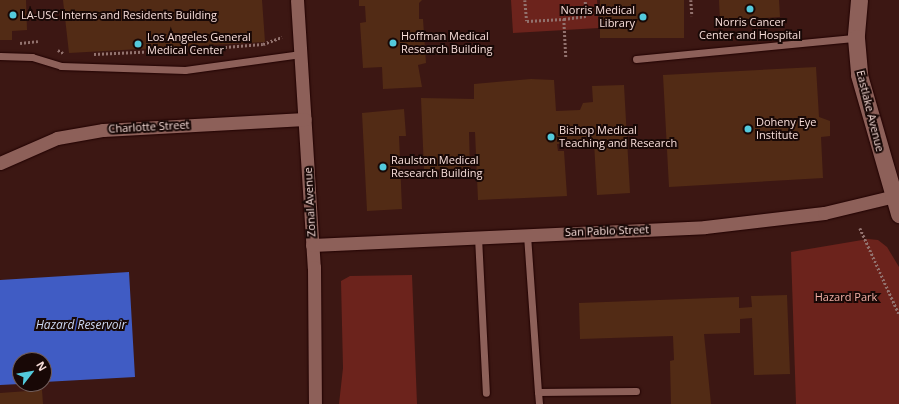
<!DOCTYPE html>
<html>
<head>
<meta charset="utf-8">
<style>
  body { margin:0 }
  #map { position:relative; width:899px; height:404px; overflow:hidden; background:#3c1713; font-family:"Open Sans",sans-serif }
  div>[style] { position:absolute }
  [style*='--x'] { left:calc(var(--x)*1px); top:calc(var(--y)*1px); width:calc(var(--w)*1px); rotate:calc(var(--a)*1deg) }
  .green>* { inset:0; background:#6c231c }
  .water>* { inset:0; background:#405cc4 }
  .building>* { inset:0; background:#522b15; transform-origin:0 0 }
  .path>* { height:2.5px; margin-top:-1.25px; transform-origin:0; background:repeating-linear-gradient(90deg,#92726e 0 2px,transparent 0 4px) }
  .roads { filter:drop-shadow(0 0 1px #210101) drop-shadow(0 0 1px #210101) }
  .service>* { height:7px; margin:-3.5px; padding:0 3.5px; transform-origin:3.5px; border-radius:3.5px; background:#8d6059 }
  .minor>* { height:13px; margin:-6.5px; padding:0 6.5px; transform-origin:6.5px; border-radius:6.5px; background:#8d6059 }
  .tertiary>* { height:17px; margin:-8.5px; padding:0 8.5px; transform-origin:8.5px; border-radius:8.5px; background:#8d6059 }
  .dots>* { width:11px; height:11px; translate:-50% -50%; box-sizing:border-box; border:2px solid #180806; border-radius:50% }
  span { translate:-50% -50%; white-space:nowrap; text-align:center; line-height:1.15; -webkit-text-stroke:4px #180806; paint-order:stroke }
  .poi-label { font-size:11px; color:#f8deda }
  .right { translate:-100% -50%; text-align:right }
  .left { translate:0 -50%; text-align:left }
  .street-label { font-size:11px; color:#f8deda }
  .park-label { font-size:11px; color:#f1afa5 }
  .water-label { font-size:12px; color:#ccd7f2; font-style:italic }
  .north { position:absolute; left:12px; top:352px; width:40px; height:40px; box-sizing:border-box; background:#180806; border:1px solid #725e5b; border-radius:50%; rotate:59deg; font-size:11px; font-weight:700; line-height:16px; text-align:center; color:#f8deda }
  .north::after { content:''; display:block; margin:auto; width:14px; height:18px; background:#53cadc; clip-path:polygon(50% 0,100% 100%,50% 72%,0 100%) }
</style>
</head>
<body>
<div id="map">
  <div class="green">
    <i style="clip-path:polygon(511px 0,597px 0,599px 28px,513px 33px)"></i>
    <i style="clip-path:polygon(868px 239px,878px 240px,887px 247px,899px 267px,899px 404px,796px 404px,791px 252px)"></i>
    <i style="clip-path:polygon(412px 275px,417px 404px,339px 404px,343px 368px,341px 281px,350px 276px)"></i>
  </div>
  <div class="water">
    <i style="clip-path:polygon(129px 272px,135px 377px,44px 382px,44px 360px,20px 360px,20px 384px,0 385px,0 280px)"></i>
  </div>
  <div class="building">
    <i style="clip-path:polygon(0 0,26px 0,27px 30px,12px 31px,12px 40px,0 40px)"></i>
    <i style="clip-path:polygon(63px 0,262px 0,265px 42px,69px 53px)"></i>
    <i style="clip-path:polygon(359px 0,422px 0,419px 3px,419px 19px,423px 19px,426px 63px,418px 65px,422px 87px,383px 89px,382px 67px,363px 68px,360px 23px,366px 22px,365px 6px,359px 6px)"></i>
    <i style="left:600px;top:0;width:84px;height:38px"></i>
    <i style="clip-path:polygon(719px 0,779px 0,780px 17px,720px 21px)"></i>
    <i style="clip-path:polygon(816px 67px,819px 117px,830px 121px,830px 136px,821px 137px,823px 178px,669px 187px,663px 75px)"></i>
    <i style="clip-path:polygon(531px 79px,554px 80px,556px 111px,580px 110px,583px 103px,593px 102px,592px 86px,624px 85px,630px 193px,597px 195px,594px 142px,557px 144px,558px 151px,564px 151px,567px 196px,478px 200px,475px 132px,469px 132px,470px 168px,424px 170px,421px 98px,474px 99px,474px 84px)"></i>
    <i style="clip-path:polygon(404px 109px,406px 136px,399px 136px,402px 209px,367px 211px,362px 113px)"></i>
    <i style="clip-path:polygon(787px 295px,790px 374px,754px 375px,752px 318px,740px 319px,740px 333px,704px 334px,711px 404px,671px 404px,670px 361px,674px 360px,673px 336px,580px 339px,579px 303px,739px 297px,739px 308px,752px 307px,751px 296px)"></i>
    <i style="clip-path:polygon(42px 390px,43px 404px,0 404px,0 393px)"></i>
  </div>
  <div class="path">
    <i style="--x:525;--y:0;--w:21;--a:85"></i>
    <i style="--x:527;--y:21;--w:37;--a:-3"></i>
    <i style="--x:564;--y:19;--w:38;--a:87"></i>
    <i style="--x:691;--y:0;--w:16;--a:86"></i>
    <i style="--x:564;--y:19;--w:22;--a:-8"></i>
    <i style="--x:586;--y:16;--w:16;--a:-94"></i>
    <i style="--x:20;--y:43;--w:18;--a:-6"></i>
    <i style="--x:58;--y:50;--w:6;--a:31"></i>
    <i style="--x:94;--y:54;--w:107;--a:-2.7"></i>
    <i style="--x:201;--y:49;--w:62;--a:-4.6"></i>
    <i style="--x:263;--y:44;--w:20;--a:-20"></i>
    <i style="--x:860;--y:228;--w:94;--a:65.6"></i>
  </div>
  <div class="roads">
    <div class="service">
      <i style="--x:0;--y:56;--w:32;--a:2"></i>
      <i style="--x:32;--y:57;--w:30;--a:17"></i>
      <i style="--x:61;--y:66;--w:124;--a:1.8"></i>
      <i style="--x:185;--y:70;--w:117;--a:-7.9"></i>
      <i style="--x:636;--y:59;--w:221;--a:-5.5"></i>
      <i style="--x:527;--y:235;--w:157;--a:86"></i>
      <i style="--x:538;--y:392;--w:98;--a:-0.6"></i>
      <i style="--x:478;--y:237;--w:156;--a:87.1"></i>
      <i style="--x:538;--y:392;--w:12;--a:85"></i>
    </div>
    <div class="minor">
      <i style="--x:297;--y:0;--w:268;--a:86.4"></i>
      <i style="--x:314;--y:267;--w:137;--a:89.6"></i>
      <i style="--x:0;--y:163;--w:62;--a:-23.7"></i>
      <i style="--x:57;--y:138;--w:47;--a:-9.9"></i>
      <i style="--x:103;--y:130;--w:202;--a:-3.1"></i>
      <i style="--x:312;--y:245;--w:393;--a:-2.6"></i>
      <i style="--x:705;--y:227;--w:120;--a:-6.7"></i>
      <i style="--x:824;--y:213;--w:77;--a:-13.5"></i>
    </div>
    <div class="tertiary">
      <i style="--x:859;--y:0;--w:38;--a:95"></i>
      <i style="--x:856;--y:38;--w:37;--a:85"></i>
      <i style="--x:859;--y:75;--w:145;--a:73.9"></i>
    </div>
  </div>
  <div class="dots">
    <i style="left:750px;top:9px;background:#53cadc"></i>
    <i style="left:13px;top:15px;background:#53cadc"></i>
    <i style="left:643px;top:17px;background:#53cadc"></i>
    <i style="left:393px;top:43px;background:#53cadc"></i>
    <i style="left:138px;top:44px;background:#53cadc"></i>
    <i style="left:748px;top:129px;background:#53cadc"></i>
    <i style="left:551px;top:137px;background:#53cadc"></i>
    <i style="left:383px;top:167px;background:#53cadc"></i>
  </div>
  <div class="poi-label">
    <span class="right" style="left:635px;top:17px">Norris Medical<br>Library</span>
    <span class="left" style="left:21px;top:15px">LA-USC Interns and Residents Building</span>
    <span style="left:750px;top:29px">Norris Cancer<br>Center and Hospital</span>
    <span class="left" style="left:401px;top:43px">Hoffman Medical<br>Research Building</span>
    <span class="left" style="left:147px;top:44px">Los Angeles General<br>Medical Center</span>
    <span class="left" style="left:756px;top:129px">Doheny Eye<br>Institute</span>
    <span class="left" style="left:559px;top:137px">Bishop Medical<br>Teaching and Research</span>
    <span class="left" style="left:391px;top:167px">Raulston Medical<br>Research Building</span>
  </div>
  <div class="street-label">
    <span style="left:870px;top:111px;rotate:76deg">Eastlake Avenue</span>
    <span style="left:149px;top:127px;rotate:-3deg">Charlotte Street</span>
    <span style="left:310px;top:202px;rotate:-93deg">Zonal Avenue</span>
    <span style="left:607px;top:231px;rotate:-2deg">San Pablo Street</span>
  </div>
  <div class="park-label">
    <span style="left:846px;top:297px">Hazard Park</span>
  </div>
  <div class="water-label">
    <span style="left:81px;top:325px">Hazard Reservoir</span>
  </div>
  <div class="north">N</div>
</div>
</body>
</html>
